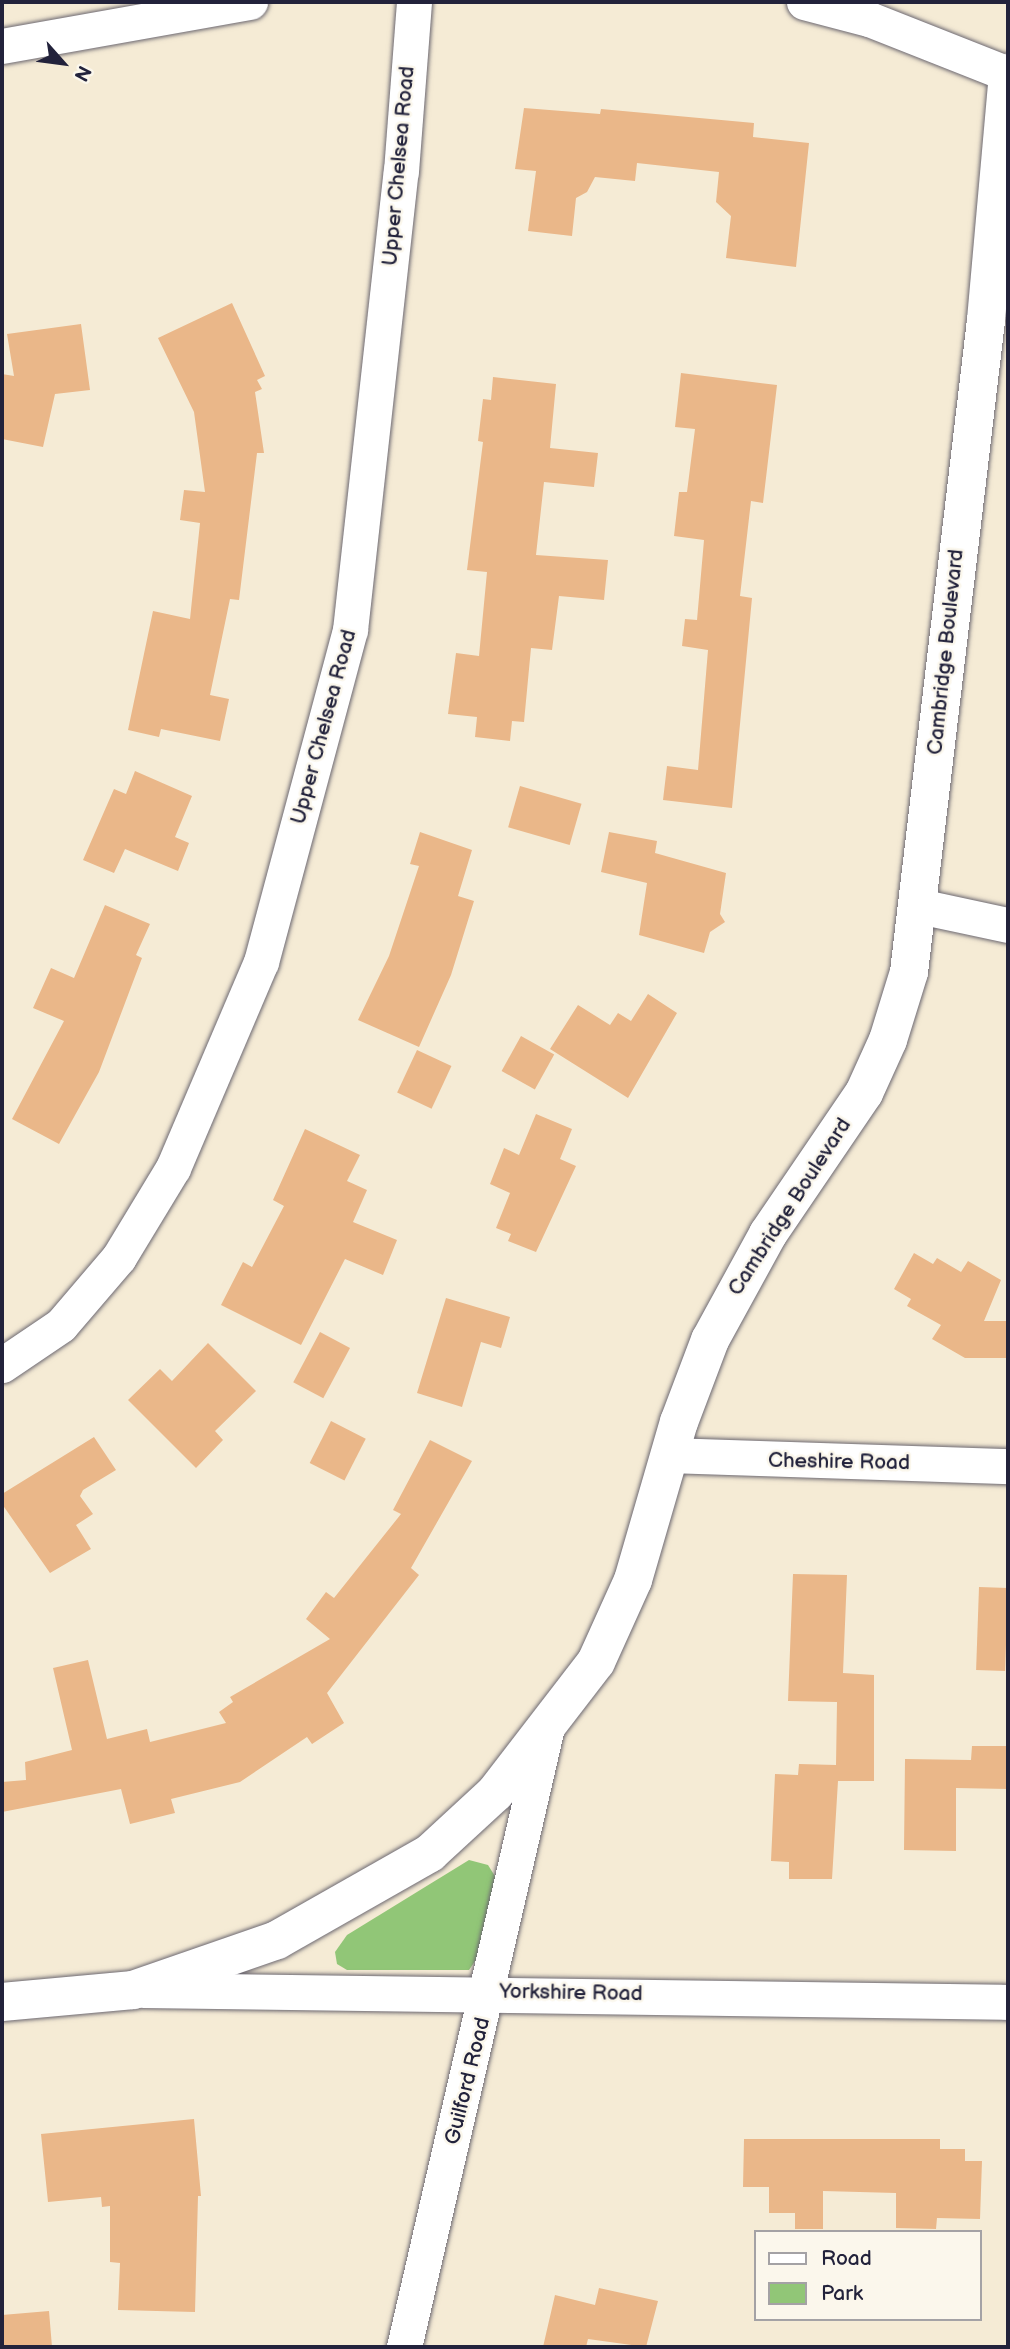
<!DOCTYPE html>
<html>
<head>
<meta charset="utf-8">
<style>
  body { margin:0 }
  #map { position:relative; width:1010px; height:2349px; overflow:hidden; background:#f5ebd5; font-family:"Balsamiq Sans",sans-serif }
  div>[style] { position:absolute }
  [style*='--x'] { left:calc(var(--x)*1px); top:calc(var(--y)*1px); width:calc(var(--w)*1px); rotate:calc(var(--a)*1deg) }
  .green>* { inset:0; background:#91c677 }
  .building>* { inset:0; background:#eab789; transform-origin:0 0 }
  .roads { filter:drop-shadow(0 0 2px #6c6871) drop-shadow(0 0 2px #6c6871) }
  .minor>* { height:35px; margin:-17.5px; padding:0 17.5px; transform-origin:17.5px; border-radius:17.5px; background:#fff }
  .tertiary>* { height:38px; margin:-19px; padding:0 19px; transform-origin:19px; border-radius:19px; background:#fff }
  span { translate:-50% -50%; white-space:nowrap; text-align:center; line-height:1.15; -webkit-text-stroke:5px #fbf7ec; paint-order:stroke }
  .street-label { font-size:21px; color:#22223b }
  .frame { position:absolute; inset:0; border:4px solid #22223b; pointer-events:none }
  .legend { position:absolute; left:754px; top:2230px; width:228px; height:91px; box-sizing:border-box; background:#fbf7ec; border:2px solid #a4a2a5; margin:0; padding:9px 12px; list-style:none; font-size:21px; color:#22223b }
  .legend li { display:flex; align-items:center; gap:14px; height:35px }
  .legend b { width:35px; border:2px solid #a4a2a5 }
  .north { position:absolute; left:28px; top:28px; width:70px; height:70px; -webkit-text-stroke:5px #fbf7ec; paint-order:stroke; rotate:118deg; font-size:19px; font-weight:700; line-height:28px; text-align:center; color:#22223b }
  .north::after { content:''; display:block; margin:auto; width:24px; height:32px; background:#22223b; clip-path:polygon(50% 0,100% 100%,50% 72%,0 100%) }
</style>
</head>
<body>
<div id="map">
  <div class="green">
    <i style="clip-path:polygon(469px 1860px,488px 1865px,498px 1881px,484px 1948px,469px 1970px,347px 1970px,337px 1964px,335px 1952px,347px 1935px)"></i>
  </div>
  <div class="building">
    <i style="clip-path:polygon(524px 108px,600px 114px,601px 109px,754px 123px,753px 137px,809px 143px,796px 267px,726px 258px,731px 216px,716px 202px,719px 172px,637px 163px,635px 181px,595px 177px,587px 192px,576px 198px,572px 236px,528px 231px,536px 171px,515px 169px)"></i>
    <i style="clip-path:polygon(232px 303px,265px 376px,257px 380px,262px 389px,255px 392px,264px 453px,257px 453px,239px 600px,230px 599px,210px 695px,229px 699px,220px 741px,161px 729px,159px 737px,128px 730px,153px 611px,190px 619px,200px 523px,180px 520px,184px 490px,205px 492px,194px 412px,158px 338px)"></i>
    <i style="clip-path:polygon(81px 324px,90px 390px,55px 394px,43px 447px,2px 439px,2px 374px,14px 376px,7px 334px)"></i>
    <i style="clip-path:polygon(681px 373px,777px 385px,763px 503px,751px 501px,740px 596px,752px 598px,732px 808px,663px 800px,667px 766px,698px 770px,708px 650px,682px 646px,685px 619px,697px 620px,704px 540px,674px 536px,679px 492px,687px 492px,695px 429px,675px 427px)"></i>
    <i style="clip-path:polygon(493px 377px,556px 384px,550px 448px,598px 453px,594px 487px,544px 482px,536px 555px,608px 560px,604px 600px,559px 596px,552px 650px,531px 648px,524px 722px,512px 721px,510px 741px,475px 737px,477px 717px,448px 714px,456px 653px,479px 656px,487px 572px,467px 570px,483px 442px,478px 441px,483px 399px,491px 400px)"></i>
    <i style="clip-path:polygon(135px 771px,192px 796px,175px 837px,189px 843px,178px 871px,125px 849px,114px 873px,83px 860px,114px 789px,126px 794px)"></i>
    <i style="left:520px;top:786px;width:64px;height:43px;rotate:16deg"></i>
    <i style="clip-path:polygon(420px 832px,472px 850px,458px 896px,474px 901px,451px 975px,419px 1047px,358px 1020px,389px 956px,419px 866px,410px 864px)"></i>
    <i style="clip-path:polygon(609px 832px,657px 841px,655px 853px,726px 873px,720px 914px,725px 922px,710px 932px,704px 953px,639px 935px,647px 883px,601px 872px)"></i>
    <i style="clip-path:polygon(105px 905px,150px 924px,136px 955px,142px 958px,99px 1072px,59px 1144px,12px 1119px,64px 1021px,33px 1008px,51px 968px,74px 978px)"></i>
    <i style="clip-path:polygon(648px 994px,677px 1013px,628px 1098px,550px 1049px,578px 1005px,610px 1025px,618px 1013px,631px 1021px)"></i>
    <i style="left:521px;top:1036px;width:38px;height:40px;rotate:29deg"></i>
    <i style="left:417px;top:1050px;width:38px;height:47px;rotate:25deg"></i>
    <i style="clip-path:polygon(536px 1114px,572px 1129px,560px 1159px,576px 1166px,536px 1252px,508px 1241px,511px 1234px,496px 1228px,510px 1193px,490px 1184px,504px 1148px,519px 1155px)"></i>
    <i style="clip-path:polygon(305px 1129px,360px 1155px,347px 1181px,367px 1190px,353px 1222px,397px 1240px,383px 1275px,345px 1259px,301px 1345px,221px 1305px,243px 1262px,252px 1267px,284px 1206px,273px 1200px)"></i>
    <i style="clip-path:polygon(914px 1253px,933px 1264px,937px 1258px,961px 1272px,968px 1261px,1001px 1280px,984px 1321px,1008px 1321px,1008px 1358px,965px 1358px,932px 1339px,941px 1325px,907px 1306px,911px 1299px,894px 1289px)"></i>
    <i style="clip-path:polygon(446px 1298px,510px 1317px,501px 1348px,481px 1342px,462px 1407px,417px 1393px)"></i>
    <i style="left:320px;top:1332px;width:34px;height:57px;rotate:28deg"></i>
    <i style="clip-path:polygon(208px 1343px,256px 1391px,215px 1431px,223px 1440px,196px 1468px,128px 1400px,160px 1369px,172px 1381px)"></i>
    <i style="left:331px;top:1421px;width:39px;height:47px;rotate:27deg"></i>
    <i style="clip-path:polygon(94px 1437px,116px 1470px,83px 1490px,80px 1496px,93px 1514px,76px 1525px,91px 1549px,50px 1573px,2px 1504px,2px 1494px)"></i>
    <i style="clip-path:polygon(430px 1440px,472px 1461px,411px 1568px,419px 1575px,327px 1693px,344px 1723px,312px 1744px,307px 1737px,240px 1782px,171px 1799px,175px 1813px,130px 1824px,121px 1789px,2px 1812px,2px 1782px,26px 1780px,25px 1762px,72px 1750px,53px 1668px,88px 1660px,107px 1739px,147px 1729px,150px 1742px,226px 1723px,219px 1712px,233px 1702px,230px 1697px,330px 1639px,306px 1619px,326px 1592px,334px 1598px,401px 1514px,393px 1510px)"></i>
    <i style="clip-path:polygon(793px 1574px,847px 1575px,843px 1673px,874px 1675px,874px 1781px,838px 1781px,832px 1879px,789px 1879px,789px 1862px,771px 1861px,775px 1774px,798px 1775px,799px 1764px,836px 1765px,837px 1702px,788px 1701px)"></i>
    <i style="left:979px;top:1587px;width:29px;height:83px;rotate:2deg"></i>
    <i style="clip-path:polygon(972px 1746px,1008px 1746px,1008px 1789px,956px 1788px,956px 1851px,904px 1850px,905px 1759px,971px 1760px)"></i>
    <i style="clip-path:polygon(194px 2119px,201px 2196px,198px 2196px,195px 2312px,118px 2310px,120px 2263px,110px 2262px,110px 2206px,102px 2207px,101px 2197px,48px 2202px,41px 2134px)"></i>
    <i style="clip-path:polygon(744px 2139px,940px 2139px,940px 2149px,965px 2149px,965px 2161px,982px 2161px,980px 2219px,937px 2218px,936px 2229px,896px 2228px,896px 2193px,823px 2191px,823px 2229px,795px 2229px,795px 2213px,769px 2213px,769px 2187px,743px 2187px)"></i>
    <i style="clip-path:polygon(599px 2288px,658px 2301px,646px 2347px,588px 2339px,586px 2347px,543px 2347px,555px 2295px,595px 2305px)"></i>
    <i style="clip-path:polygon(49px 2311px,52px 2347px,2px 2347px,2px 2315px)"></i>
  </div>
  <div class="roads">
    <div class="minor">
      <i style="--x:804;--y:2;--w:67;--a:14.7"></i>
      <i style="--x:869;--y:19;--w:149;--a:21.6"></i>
      <i style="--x:2;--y:46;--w:252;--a:-10.1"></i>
      <i style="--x:919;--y:906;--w:91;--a:12.1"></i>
      <i style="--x:2;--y:1365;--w:71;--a:-34.1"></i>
      <i style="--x:61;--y:1325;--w:89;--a:-49.5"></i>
      <i style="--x:119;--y:1257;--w:104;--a:-58.8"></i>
      <i style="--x:173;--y:1168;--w:224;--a:-66.9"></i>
      <i style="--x:261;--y:962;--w:344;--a:-75"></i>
      <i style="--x:350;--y:630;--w:462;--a:-83.7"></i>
      <i style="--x:401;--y:171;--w:169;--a:-85.6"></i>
      <i style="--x:670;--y:1455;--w:338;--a:1.9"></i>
      <i style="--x:143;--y:1990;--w:865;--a:0.79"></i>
      <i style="--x:404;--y:2347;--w:632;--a:-77.02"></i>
    </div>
    <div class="tertiary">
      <i style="--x:2;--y:2002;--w:132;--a:-5.2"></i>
      <i style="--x:133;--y:1990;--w:152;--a:-19.1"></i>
      <i style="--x:277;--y:1940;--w:176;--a:-29.6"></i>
      <i style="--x:430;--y:1853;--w:88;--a:-42.7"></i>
      <i style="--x:495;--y:1793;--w:165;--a:-52.4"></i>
      <i style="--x:596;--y:1662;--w:90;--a:-65.7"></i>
      <i style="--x:633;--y:1580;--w:165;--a:-73.8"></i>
      <i style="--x:679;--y:1422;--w:88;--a:-69.3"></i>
      <i style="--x:710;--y:1340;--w:121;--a:-61.3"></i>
      <i style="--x:768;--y:1234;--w:171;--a:-55.8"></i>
      <i style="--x:864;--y:1093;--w:58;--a:-65.6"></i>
      <i style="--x:888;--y:1040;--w:71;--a:-72.8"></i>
      <i style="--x:909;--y:972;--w:657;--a:-83.26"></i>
      <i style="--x:986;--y:320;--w:248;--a:-84.9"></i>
    </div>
  </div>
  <div class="street-label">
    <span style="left:399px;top:166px;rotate:-85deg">Upper Chelsea Road</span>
    <span style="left:946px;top:652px;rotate:-84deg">Cambridge Boulevard</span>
    <span style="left:324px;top:727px;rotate:-75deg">Upper Chelsea Road</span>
    <span style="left:790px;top:1207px;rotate:-57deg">Cambridge Boulevard</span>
    <span style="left:839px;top:1462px;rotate:1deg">Cheshire Road</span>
    <span style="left:571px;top:1993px;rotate:1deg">Yorkshire Road</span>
    <span style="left:468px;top:2081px;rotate:-76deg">Guilford Road</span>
  </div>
  <div class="frame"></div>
  <ul class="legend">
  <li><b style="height:9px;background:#fff"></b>Road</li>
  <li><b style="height:19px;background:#91c677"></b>Park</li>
  </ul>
  <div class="north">N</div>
</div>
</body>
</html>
